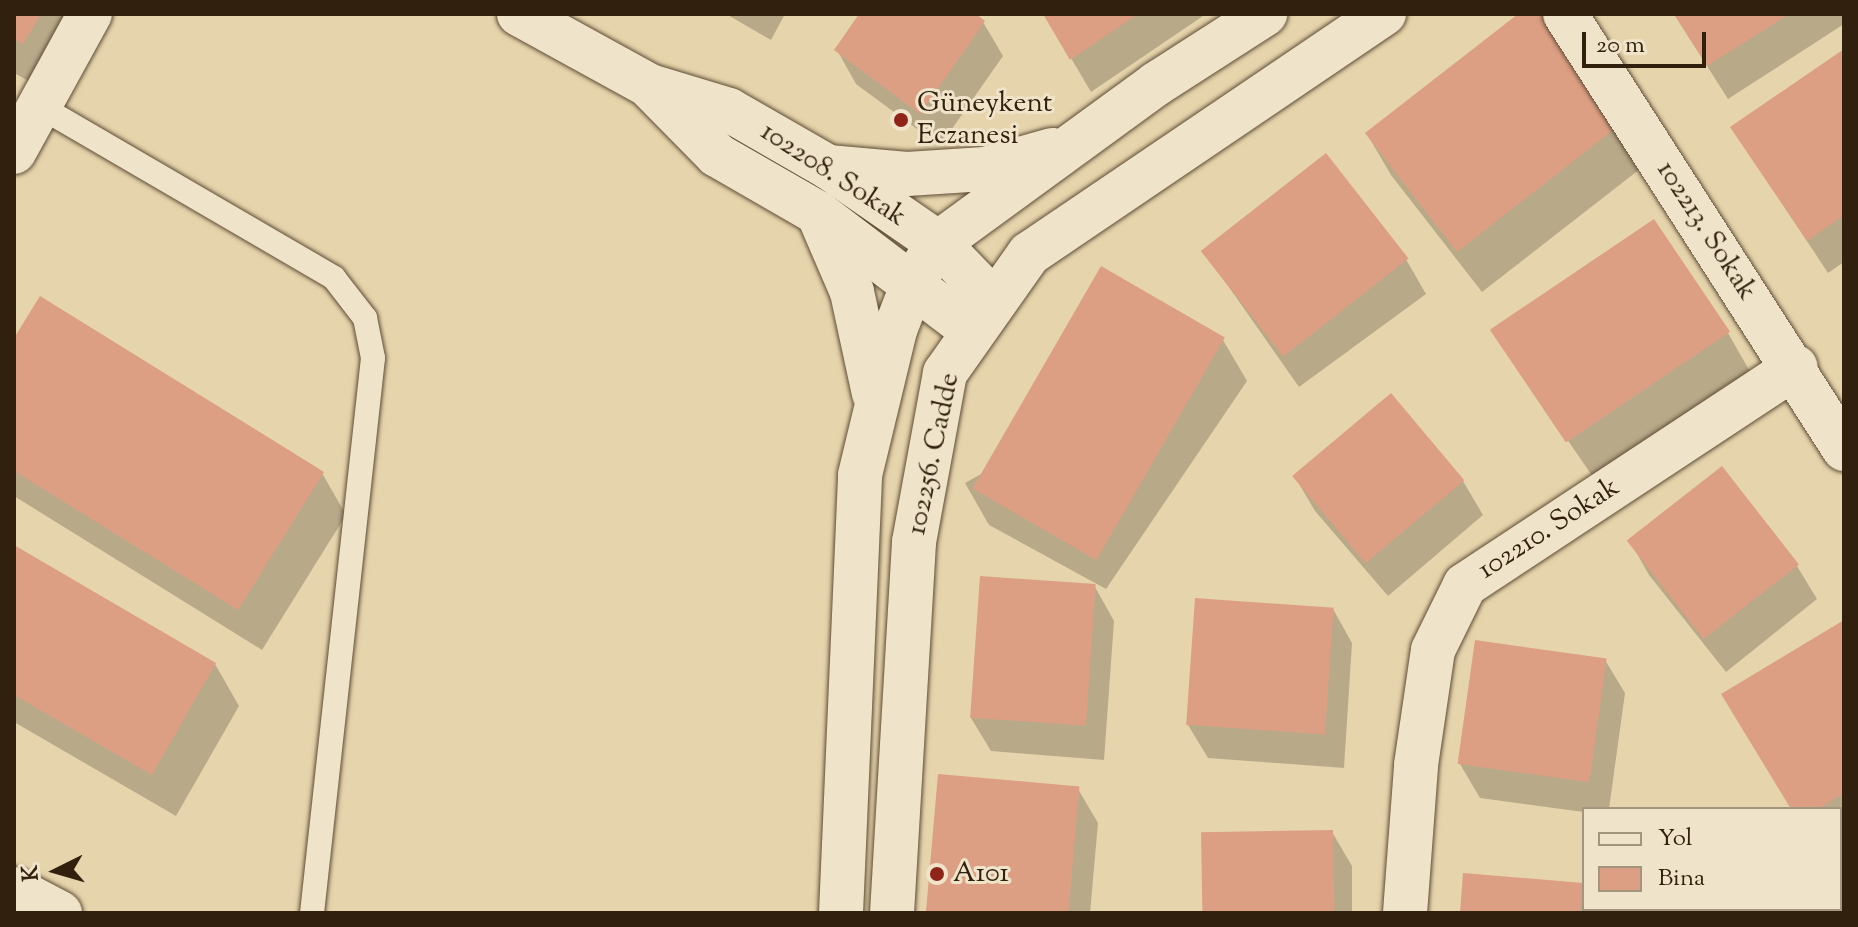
<!DOCTYPE html>
<html>
<head>
<meta charset="utf-8">
<style>
  body { margin:0 }
  #map { position:relative; width:1858px; height:927px; overflow:hidden; background:#e6d4ac; font-family:"Sorts Mill Goudy",serif }
  div>[style] { position:absolute }
  [style*='--x'] { left:calc(var(--x)*1px); top:calc(var(--y)*1px); width:calc(var(--w)*1px); rotate:calc(var(--a)*1deg) }
  .shadow>* { inset:0; background:#0003; transform-origin:0 0 }
  .building>* { inset:0; background:#dd9f84; transform-origin:0 0 }
  .roads { filter:drop-shadow(0 0 2px #5e4d35) drop-shadow(0 0 2px #5e4d35) }
  .service>* { height:24px; margin:-12px; padding:0 12px; transform-origin:12px; border-radius:12px; background:#efe3c9 }
  .minor>* { height:44px; margin:-22px; padding:0 22px; transform-origin:22px; border-radius:22px; background:#efe3c9 }
  .tertiary>* { height:44px; margin:-22px; padding:0 22px; transform-origin:22px; border-radius:22px; background:#efe3c9 }
  .dots>* { width:22px; height:22px; translate:-50% -50%; box-sizing:border-box; border:4px solid #efe3c9; border-radius:50% }
  span { translate:-50% -50%; white-space:nowrap; text-align:center; line-height:1.15; -webkit-text-stroke:6px #efe3c9; paint-order:stroke }
  .poi-label { font-size:28px; color:#30200d }
  .left { translate:0 -50%; text-align:left }
  .street-label { font-size:28px; color:#30200d }
  .frame { position:absolute; inset:0; border:16px solid #30200d; pointer-events:none }
  .legend { position:absolute; left:1582px; top:807px; width:260px; height:104px; box-sizing:border-box; background:#efe3c9; border:2px solid #a3957e; margin:0; padding:10px 14px; list-style:none; font-size:24px; color:#30200d }
  .legend li { display:flex; align-items:center; gap:16px; height:40px }
  .legend b { width:40px; border:2px solid #a3957e }
  .north { position:absolute; left:16px; top:831px; width:80px; height:80px; -webkit-text-stroke:6px #efe3c9; paint-order:stroke; rotate:265deg; font-size:22px; font-weight:700; line-height:32px; text-align:center; color:#30200d }
  .north::after { content:''; display:block; margin:auto; width:28px; height:36px; background:#30200d; clip-path:polygon(50% 0,100% 100%,50% 72%,0 100%) }
  .scale { position:absolute; left:1582px; top:32px; width:124px; height:36px; box-sizing:border-box; border:4px solid #30200d; border-top:0; padding-left:10px; font-size:24px; line-height:28px; white-space:nowrap; color:#30200d; -webkit-text-stroke:6px #efe3c9; paint-order:stroke }
</style>
</head>
<body>
<div id="map">
  <div class="shadow">
    <i style="clip-path:polygon(14px 14px,101px 14px,54px 95px,14px 73px)"></i>
    <i style="clip-path:polygon(726px 14px,785px 14px,771px 40px)"></i>
    <i style="clip-path:polygon(862px 14px,973px 14px,983px 22px,1003px 56px,940px 146px,856px 84px,837px 50px)"></i>
    <i style="clip-path:polygon(1045px 14px,1206px 14px,1091px 92px)"></i>
    <i style="clip-path:polygon(1521px 14px,1541px 14px,1640px 169px,1482px 292px,1391px 175px,1367px 134px)"></i>
    <i style="clip-path:polygon(1674px 14px,1843px 14px,1844px 24px,1728px 99px)"></i>
    <i style="clip-path:polygon(1844px 51px,1844px 262px,1828px 273px,1732px 127px)"></i>
    <i style="clip-path:polygon(1326px 156px,1407px 261px,1426px 294px,1299px 387px,1205px 253px)"></i>
    <i style="clip-path:polygon(1728px 333px,1752px 375px,1602px 490px,1498px 339px)"></i>
    <i style="clip-path:polygon(1223px 340px,1247px 381px,1106px 589px,989px 525px,965px 483px)"></i>
    <i style="clip-path:polygon(14px 341px,322px 473px,346px 515px,262px 650px,14px 496px)"></i>
    <i style="clip-path:polygon(1295px 477px,1463px 481px,1483px 515px,1388px 596px,1315px 511px)"></i>
    <i style="clip-path:polygon(1630px 541px,1797px 566px,1817px 599px,1726px 672px,1649px 575px)"></i>
    <i style="clip-path:polygon(14px 548px,215px 664px,239px 706px,176px 816px,14px 722px)"></i>
    <i style="clip-path:polygon(1095px 587px,1114px 621px,1104px 760px,991px 751px,971px 718px)"></i>
    <i style="clip-path:polygon(1333px 609px,1352px 643px,1344px 768px,1208px 758px,1188px 725px)"></i>
    <i style="clip-path:polygon(1844px 625px,1844px 838px,1840px 841px,1840px 809px,1792px 809px)"></i>
    <i style="clip-path:polygon(1605px 660px,1625px 693px,1609px 809px,1584px 812px,1480px 798px,1460px 764px)"></i>
    <i style="clip-path:polygon(1078px 789px,1098px 823px,1090px 913px,928px 913px)"></i>
    <i style="clip-path:polygon(1332px 832px,1352px 866px,1352px 913px,1204px 913px)"></i>
    <i style="clip-path:polygon(1582px 885px,1584px 909px,1598px 913px,1462px 913px)"></i>
    <i style="left:1711px;top:909px;width:102px;height:4px"></i>
  </div>
  <div class="building">
    <i style="clip-path:polygon(14px 14px,41px 14px,23px 44px,14px 39px)"></i>
    <i style="clip-path:polygon(859px 14px,976px 14px,985px 21px,920px 114px,834px 50px)"></i>
    <i style="clip-path:polygon(1043px 14px,1138px 14px,1070px 60px)"></i>
    <i style="clip-path:polygon(1518px 14px,1543px 14px,1617px 127px,1457px 252px,1365px 133px)"></i>
    <i style="clip-path:polygon(1674px 14px,1789px 14px,1707px 66px)"></i>
    <i style="clip-path:polygon(1844px 49px,1844px 215px,1807px 241px,1730px 127px)"></i>
    <i style="left:1326px;top:153px;width:134px;height:159px;rotate:52deg"></i>
    <i style="left:1654px;top:219px;width:136px;height:198px;rotate:56deg"></i>
    <i style="left:1101px;top:266px;width:143px;height:257px;rotate:30deg"></i>
    <i style="clip-path:polygon(40px 296px,324px 472px,238px 610px,14px 471px,14px 338px)"></i>
    <i style="left:1391px;top:393px;width:114px;height:129px;rotate:50deg"></i>
    <i style="left:1722px;top:466px;width:125px;height:121px;rotate:52deg"></i>
    <i style="clip-path:polygon(14px 545px,216px 663px,152px 775px,14px 695px)"></i>
    <i style="left:980px;top:576px;width:116px;height:142px;rotate:4deg"></i>
    <i style="left:1195px;top:598px;width:139px;height:127px;rotate:4deg"></i>
    <i style="clip-path:polygon(1844px 620px,1844px 793px,1818px 809px,1791px 809px,1721px 694px)"></i>
    <i style="left:1475px;top:640px;width:133px;height:125px;rotate:8deg"></i>
    <i style="left:938px;top:774px;width:142px;height:140px;rotate:5deg"></i>
    <i style="left:1333px;top:830px;width:83px;height:132px;rotate:89deg"></i>
    <i style="clip-path:polygon(1463px 873px,1583px 883px,1580px 913px,1460px 913px)"></i>
    <i style="clip-path:polygon(1709px 909px,1829px 909px,1709px 913px)"></i>
  </div>
  <div class="roads">
    <div class="service">
      <i style="--x:39;--y:106;--w:341;--a:30.2"></i>
      <i style="--x:334;--y:278;--w:51;--a:52.2"></i>
      <i style="--x:365;--y:318;--w:41;--a:78.7"></i>
      <i style="--x:373;--y:358;--w:558;--a:96.27"></i>
    </div>
    <div class="minor">
      <i style="--x:519;--y:14;--w:149;--a:28.8"></i>
      <i style="--x:650;--y:86;--w:83;--a:16.9"></i>
      <i style="--x:729;--y:110;--w:114;--a:29.9"></i>
      <i style="--x:828;--y:167;--w:134;--a:34.6"></i>
      <i style="--x:938;--y:243;--w:79;--a:46"></i>
      <i style="--x:1565;--y:14;--w:517;--a:57.32"></i>
      <i style="--x:651;--y:88;--w:94;--a:45.4"></i>
      <i style="--x:717;--y:155;--w:116;--a:29.9"></i>
      <i style="--x:818;--y:213;--w:195;--a:37.3"></i>
      <i style="--x:14;--y:152;--w:158;--a:-61.2"></i>
      <i style="--x:14;--y:889;--w:52;--a:27.6"></i>
      <i style="--x:1405;--y:913;--w:148;--a:-85.7"></i>
      <i style="--x:1416;--y:765;--w:116;--a:-81.6"></i>
      <i style="--x:1433;--y:650;--w:72;--a:-63.8"></i>
      <i style="--x:1465;--y:585;--w:396;--a:-33.4"></i>
    </div>
    <div class="tertiary">
      <i style="--x:828;--y:167;--w:79;--a:5.1"></i>
      <i style="--x:907;--y:174;--w:78;--a:-3.7"></i>
      <i style="--x:985;--y:169;--w:70;--a:-15.8"></i>
      <i style="--x:818;--y:213;--w:86;--a:66.7"></i>
      <i style="--x:852;--y:292;--w:104;--a:77.8"></i>
      <i style="--x:841;--y:913;--w:438;--a:-87.5"></i>
      <i style="--x:860;--y:475;--w:149;--a:-76.4"></i>
      <i style="--x:895;--y:330;--w:53;--a:-68.8"></i>
      <i style="--x:914;--y:281;--w:45;--a:-57.7"></i>
      <i style="--x:938;--y:243;--w:270;--a:-36.1"></i>
      <i style="--x:1156;--y:84;--w:130;--a:-32.7"></i>
      <i style="--x:892;--y:913;--w:372;--a:-86.6"></i>
      <i style="--x:914;--y:542;--w:172;--a:-79.6"></i>
      <i style="--x:945;--y:373;--w:146;--a:-54.8"></i>
      <i style="--x:1029;--y:254;--w:429;--a:-34.1"></i>
    </div>
  </div>
  <div class="dots">
    <i style="left:901px;top:120px;background:#8f2418"></i>
    <i style="left:937px;top:874px;background:#8f2418"></i>
  </div>
  <div class="poi-label">
    <span class="left" style="left:917px;top:120px">Güneykent<br>Eczanesi</span>
    <span class="left" style="left:953px;top:874px">A101</span>
  </div>
  <div class="street-label">
    <span style="left:833px;top:175px;rotate:33deg">102208. Sokak</span>
    <span style="left:1706px;top:231px;rotate:57deg">102213. Sokak</span>
    <span style="left:934px;top:454px;rotate:-78deg">102256. Cadde</span>
    <span style="left:1549px;top:529px;rotate:-33deg">102210. Sokak</span>
  </div>
  <div class="frame"></div>
  <ul class="legend">
  <li><b style="height:10px;background:#efe3c9"></b>Yol</li>
  <li><b style="height:22px;background:#dd9f84"></b>Bina</li>
  </ul>
  <div class="north">K</div>
  <div class="scale">20 m</div>
</div>
</body>
</html>
